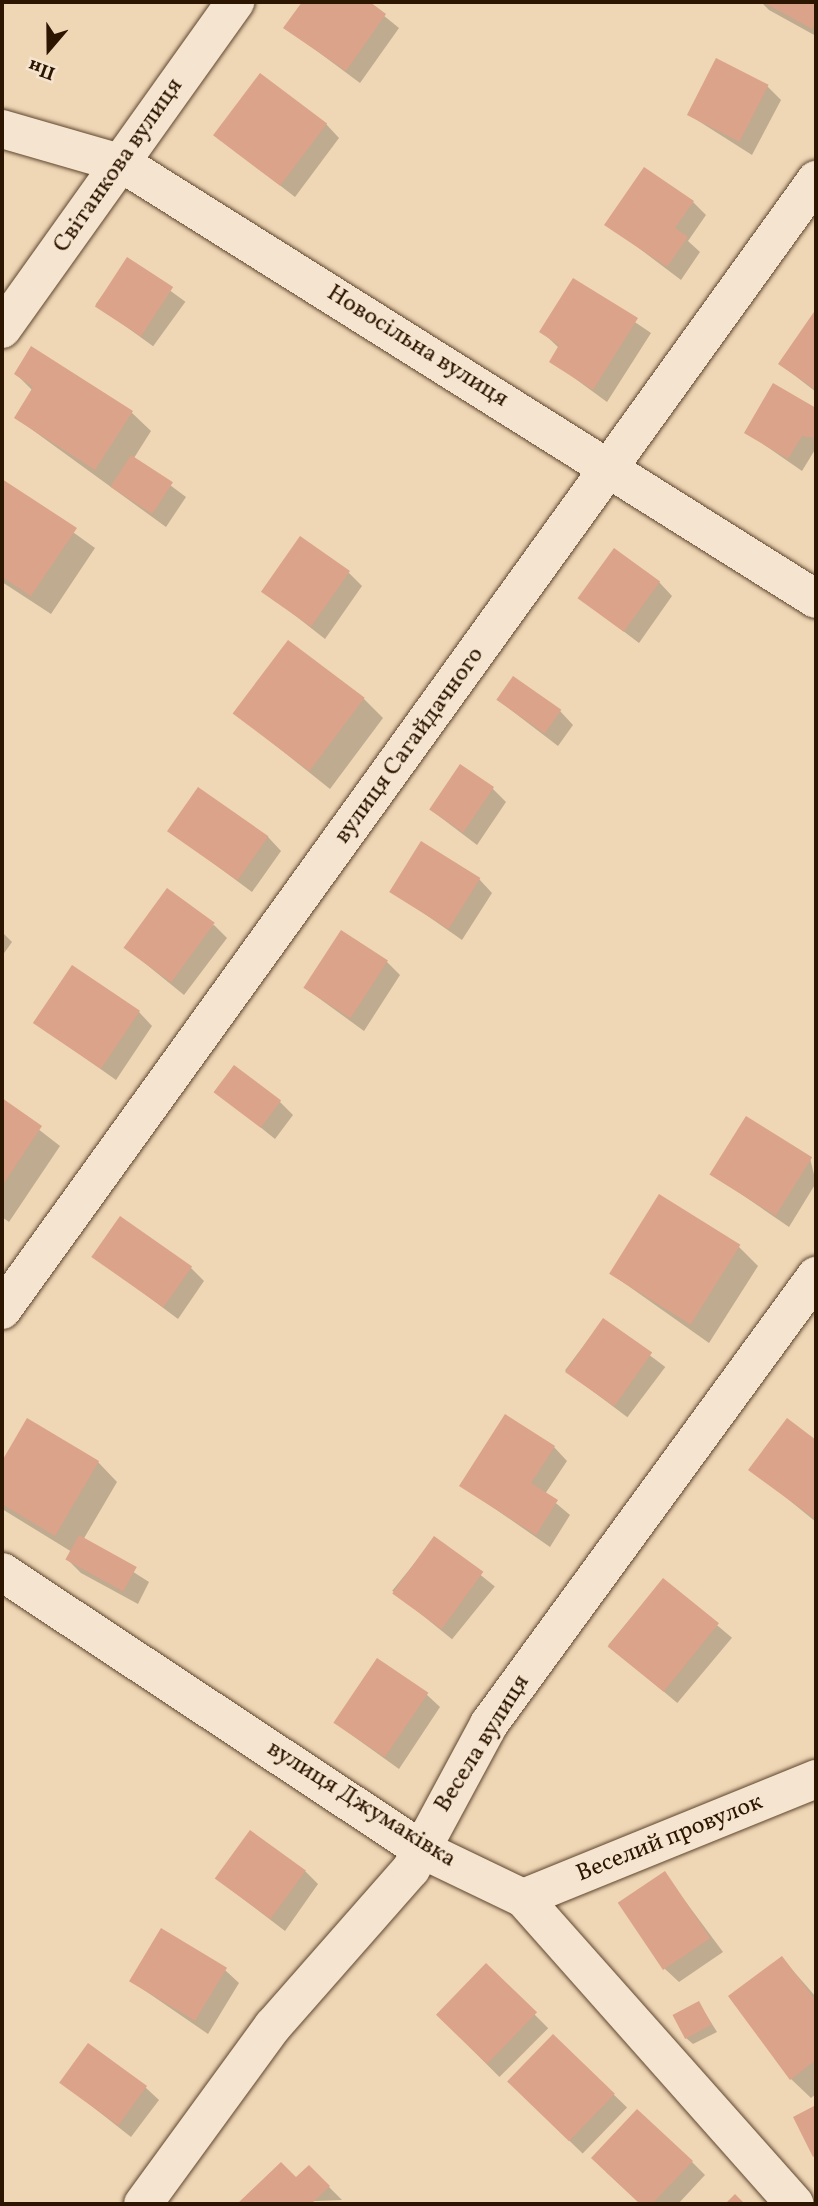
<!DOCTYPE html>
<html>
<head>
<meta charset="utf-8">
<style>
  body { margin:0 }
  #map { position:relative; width:818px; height:2206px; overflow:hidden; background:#efd6b5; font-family:Vollkorn,serif }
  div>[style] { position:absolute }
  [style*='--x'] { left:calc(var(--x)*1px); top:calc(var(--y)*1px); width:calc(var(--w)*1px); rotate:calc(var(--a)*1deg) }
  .shadow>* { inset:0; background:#0003; transform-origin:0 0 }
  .building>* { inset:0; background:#dba389; transform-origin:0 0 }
  .roads { filter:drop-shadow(0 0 2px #5e462e) drop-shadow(0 0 2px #5e462e) }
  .minor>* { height:38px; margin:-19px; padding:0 19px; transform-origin:19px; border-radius:19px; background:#f5e4cf }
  span { translate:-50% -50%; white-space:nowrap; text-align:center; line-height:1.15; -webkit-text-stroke:5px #f5e4cf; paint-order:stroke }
  .street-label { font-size:24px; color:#2d1601 }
  .frame { position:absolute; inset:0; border:4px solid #2d1601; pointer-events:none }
  .north { position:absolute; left:14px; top:14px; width:70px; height:70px; -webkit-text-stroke:5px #f5e4cf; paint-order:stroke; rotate:200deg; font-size:19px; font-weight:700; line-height:28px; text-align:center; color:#2d1601 }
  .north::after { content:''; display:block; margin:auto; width:24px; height:32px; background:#2d1601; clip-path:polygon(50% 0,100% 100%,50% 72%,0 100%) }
</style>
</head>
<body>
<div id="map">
  <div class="shadow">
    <i style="clip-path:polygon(304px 2px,367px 2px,399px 28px,360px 83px,286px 28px)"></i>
    <i style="clip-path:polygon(761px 2px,816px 2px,816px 36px,769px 10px)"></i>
    <i style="clip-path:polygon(767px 86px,781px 100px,752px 155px,689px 115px)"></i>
    <i style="clip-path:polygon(326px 124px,339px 138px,295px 197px,215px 135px)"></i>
    <i style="clip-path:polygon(693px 202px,706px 215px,688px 241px,700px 252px,681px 280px,607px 224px)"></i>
    <i style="left:128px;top:260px;width:71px;height:55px;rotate:36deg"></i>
    <i style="clip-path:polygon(573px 280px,651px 333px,607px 402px,551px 361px,559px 348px,541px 331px)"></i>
    <i style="clip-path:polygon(816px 312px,816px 392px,780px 364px)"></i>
    <i style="clip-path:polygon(16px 374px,131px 412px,151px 431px,134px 458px,186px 497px,166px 527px,16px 418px,33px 391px)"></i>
    <i style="clip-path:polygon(774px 386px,816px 410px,816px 448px,802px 471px,746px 432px)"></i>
    <i style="clip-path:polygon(2px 481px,95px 548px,51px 614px,2px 582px)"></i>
    <i style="clip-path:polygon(349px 573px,362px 586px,325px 639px,264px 591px)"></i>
    <i style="clip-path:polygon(659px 582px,672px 596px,639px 643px,581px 599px)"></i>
    <i style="clip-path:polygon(364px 699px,383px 718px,330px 789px,235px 713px)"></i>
    <i style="clip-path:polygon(498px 700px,560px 711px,573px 725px,558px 746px)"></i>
    <i style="clip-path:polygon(492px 788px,506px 802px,477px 845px,431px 810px)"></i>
    <i style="clip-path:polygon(170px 831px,268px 837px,281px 851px,252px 892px)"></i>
    <i style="clip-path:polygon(479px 879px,492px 893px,462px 940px,392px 891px)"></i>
    <i style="clip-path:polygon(214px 925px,227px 938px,184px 995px,125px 947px)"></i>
    <i style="clip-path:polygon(2px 932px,12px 942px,2px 956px)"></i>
    <i style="clip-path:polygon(386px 961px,400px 975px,364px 1031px,305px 988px)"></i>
    <i style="clip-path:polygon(139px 1012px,152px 1026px,116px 1080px,36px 1023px)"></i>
    <i style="clip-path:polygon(216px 1091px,280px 1102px,293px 1115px,275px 1139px)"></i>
    <i style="clip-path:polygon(2px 1101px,60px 1146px,9px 1222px,2px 1217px)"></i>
    <i style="clip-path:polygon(810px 1158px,816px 1183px,789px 1227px,712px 1174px)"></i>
    <i style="clip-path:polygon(739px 1247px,758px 1266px,709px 1343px,610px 1273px)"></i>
    <i style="clip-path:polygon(94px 1256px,191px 1268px,204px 1281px,178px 1319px)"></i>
    <i style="left:603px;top:1320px;width:78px;height:63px;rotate:37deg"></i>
    <i style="clip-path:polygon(28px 1420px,98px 1462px,117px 1482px,83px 1540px,149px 1582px,138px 1604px,81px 1573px,67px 1559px,72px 1552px,2px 1509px,2px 1464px)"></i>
    <i style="clip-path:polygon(788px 1421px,816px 1442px,816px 1522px,751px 1469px)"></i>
    <i style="clip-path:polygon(554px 1447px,567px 1461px,545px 1494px,570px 1515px,550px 1547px,461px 1485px)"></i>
    <i style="left:435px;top:1538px;width:77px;height:68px;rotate:39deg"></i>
    <i style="left:663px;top:1580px;width:90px;height:85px;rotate:40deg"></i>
    <i style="clip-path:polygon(426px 1694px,440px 1707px,399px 1769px,335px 1723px)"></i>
    <i style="clip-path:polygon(305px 1871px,318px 1884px,285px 1931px,217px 1879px)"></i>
    <i style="clip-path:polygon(665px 1874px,723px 1952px,679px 1982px,665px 1969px)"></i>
    <i style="clip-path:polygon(782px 1958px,816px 1997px,816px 2094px,811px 2098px,791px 2079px)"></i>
    <i style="left:486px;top:1966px;width:88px;height:69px;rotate:45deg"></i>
    <i style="clip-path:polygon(225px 1970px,239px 1983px,208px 2034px,131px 1981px)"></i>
    <i style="clip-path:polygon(699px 2003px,717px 2032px,693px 2044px,686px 2038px)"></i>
    <i style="left:553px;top:2036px;width:103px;height:64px;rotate:44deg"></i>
    <i style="clip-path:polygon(61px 2082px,145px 2087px,159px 2100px,131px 2137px)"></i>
    <i style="clip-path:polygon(692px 2162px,705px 2175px,678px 2204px,641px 2204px,606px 2172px)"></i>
    <i style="clip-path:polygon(281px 2164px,296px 2179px,309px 2167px,342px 2200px,239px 2204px)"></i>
  </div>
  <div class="building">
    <i style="clip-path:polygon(302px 2px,370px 2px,386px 14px,346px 71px,283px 28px)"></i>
    <i style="clip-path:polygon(763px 2px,816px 2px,816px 20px,812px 29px)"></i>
    <i style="left:716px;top:58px;width:59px;height:64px;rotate:27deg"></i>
    <i style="left:260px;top:73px;width:84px;height:78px;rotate:37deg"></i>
    <i style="clip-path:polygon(644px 167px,694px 201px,675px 228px,688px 237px,667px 267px,604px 225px)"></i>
    <i style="left:127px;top:257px;width:55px;height:59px;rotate:33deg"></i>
    <i style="clip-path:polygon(573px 278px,638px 318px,593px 390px,549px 362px,559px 345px,539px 332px)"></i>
    <i style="clip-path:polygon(816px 309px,816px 390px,778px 364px)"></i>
    <i style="clip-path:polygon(31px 346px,133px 411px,95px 470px,14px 418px,33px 387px,14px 374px)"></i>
    <i style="clip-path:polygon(773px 383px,816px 408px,816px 438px,802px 436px,788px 459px,744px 433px)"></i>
    <i style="left:131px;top:455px;width:50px;height:38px;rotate:33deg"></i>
    <i style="clip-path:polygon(2px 479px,77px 528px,31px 596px,2px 577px)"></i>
    <i style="left:300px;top:536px;width:61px;height:68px;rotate:35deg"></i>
    <i style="left:614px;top:548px;width:57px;height:62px;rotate:36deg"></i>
    <i style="left:288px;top:640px;width:96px;height:92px;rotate:37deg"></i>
    <i style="left:513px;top:676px;width:59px;height:29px;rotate:35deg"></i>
    <i style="left:460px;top:764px;width:41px;height:55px;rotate:34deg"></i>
    <i style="left:198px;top:787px;width:86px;height:54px;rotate:35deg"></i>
    <i style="left:421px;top:841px;width:70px;height:60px;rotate:32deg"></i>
    <i style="left:167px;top:888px;width:59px;height:74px;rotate:36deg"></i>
    <i style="left:341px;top:930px;width:56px;height:69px;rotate:33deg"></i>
    <i style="left:72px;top:965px;width:82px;height:70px;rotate:34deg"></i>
    <i style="left:234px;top:1065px;width:59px;height:34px;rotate:37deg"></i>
    <i style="clip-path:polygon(2px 1098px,42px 1126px,2px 1186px)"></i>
    <i style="left:746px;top:1116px;width:78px;height:69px;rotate:32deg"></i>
    <i style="left:659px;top:1194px;width:96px;height:94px;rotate:32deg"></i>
    <i style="left:120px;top:1216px;width:88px;height:50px;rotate:35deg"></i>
    <i style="left:603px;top:1318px;width:60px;height:66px;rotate:35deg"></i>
    <i style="clip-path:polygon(505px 1414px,555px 1446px,531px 1483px,558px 1500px,536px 1535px,459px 1486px)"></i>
    <i style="clip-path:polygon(27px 1418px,99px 1461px,55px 1536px,2px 1504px,2px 1461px)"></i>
    <i style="clip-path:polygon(787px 1418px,816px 1440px,815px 1519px,748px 1470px)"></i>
    <i style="left:79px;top:1535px;width:66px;height:28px;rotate:29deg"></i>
    <i style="left:434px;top:1536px;width:61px;height:71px;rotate:36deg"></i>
    <i style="left:663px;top:1578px;width:72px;height:88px;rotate:39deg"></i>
    <i style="left:377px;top:1658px;width:62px;height:78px;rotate:34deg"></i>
    <i style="left:250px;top:1830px;width:69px;height:60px;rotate:36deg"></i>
    <i style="left:665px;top:1871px;width:81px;height:57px;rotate:56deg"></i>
    <i style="left:161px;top:1928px;width:77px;height:62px;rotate:31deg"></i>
    <i style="clip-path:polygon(782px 1956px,816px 2001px,816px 2060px,790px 2080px,728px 1996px)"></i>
    <i style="left:486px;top:1963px;width:71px;height:72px;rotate:44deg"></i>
    <i style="left:699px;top:2001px;width:27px;height:30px;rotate:62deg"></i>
    <i style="left:553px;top:2034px;width:86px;height:66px;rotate:44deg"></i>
    <i style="left:88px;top:2043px;width:73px;height:49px;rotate:36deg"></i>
    <i style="clip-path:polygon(816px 2105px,816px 2155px,813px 2157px,793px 2117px)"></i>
    <i style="clip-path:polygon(637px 2109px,693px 2161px,652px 2204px,640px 2204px,591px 2158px)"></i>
    <i style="clip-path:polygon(281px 2162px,296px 2177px,309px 2165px,330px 2186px,311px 2204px,237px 2204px)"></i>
    <i style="clip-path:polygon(735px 2194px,745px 2204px,725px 2204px)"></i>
  </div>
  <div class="roads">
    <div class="minor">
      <i style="--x:2;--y:129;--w:126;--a:16.1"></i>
      <i style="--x:123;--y:164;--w:818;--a:32.12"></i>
      <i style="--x:2;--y:329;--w:402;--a:-54.5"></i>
      <i style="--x:2;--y:1310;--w:1393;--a:-54.23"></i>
      <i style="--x:2;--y:1572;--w:500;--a:33.5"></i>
      <i style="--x:419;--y:1848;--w:115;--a:25.7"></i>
      <i style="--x:523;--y:1898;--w:409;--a:48.4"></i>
      <i style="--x:523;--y:1898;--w:316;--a:-22.1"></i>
      <i style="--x:143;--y:2204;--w:220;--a:-53.9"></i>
      <i style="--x:273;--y:2026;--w:209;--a:-48.7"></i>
      <i style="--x:411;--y:1869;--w:165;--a:-61.7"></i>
      <i style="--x:489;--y:1724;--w:555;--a:-53.87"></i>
    </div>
  </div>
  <div class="street-label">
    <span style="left:119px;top:166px;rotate:-55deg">Світанкова вулиця</span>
    <span style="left:417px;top:347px;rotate:32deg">Новосільна вулиця</span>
    <span style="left:410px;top:746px;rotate:-54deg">вулиця Сагайдачного</span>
    <span style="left:483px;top:1744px;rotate:-58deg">Весела вулиця</span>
    <span style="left:361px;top:1805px;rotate:32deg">вулиця Джумаківка</span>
    <span style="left:670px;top:1839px;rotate:-22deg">Веселий провулок</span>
  </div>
  <div class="frame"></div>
  <div class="north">Пн</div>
</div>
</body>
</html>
